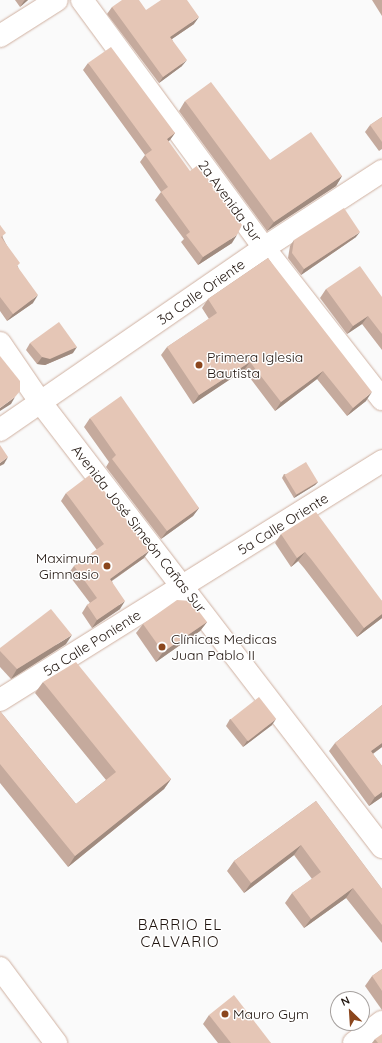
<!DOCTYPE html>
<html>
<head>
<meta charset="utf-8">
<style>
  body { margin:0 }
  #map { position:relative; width:382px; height:1043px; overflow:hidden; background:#fafafa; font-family:Quicksand,sans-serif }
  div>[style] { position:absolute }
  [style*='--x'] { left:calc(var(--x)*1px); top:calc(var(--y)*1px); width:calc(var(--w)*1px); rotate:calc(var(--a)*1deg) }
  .roads { filter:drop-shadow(0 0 1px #cfb0a0) drop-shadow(0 0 1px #cfb0a0) }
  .minor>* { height:22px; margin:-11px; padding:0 11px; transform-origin:11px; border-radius:11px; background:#fff }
  .major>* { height:22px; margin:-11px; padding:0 11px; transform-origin:11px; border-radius:11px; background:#fff }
  .wall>* { inset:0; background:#c5aa9d }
  .shaded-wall>* { inset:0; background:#a08b7f }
  .building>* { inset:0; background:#e5c6b6; transform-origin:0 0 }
  .dots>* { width:11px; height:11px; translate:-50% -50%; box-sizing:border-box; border:2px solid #fff; border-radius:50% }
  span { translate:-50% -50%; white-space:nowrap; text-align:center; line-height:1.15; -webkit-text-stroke:3px #fff; paint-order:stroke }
  .street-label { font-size:14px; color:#20150f }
  .poi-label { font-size:14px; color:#20150f }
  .left { translate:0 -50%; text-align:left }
  .right { translate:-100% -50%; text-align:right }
  .neighbourhood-label { font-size:15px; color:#20150f; letter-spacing:1px }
  .north { position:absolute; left:330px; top:991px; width:40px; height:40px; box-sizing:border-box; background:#fff; border:1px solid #a6a19f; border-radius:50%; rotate:335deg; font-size:11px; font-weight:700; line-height:16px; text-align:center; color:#20150f }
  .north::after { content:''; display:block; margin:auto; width:14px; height:18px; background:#8b461d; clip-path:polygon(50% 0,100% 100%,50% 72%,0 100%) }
</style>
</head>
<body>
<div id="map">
  <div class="roads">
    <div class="minor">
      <i style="--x:0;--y:36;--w:67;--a:-32.3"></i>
      <i style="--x:0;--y:343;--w:73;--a:55.7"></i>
      <i style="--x:41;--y:403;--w:560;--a:52.48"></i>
      <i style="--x:0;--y:430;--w:321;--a:-34.6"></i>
      <i style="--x:264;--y:248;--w:141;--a:-33.1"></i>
      <i style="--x:0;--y:700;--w:451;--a:-32"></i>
      <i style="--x:0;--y:968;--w:94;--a:53.3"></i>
      <i style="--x:354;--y:1043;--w:35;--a:-37"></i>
    </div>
    <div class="major">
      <i style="--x:82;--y:0;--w:308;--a:53.7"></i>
      <i style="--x:264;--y:248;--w:192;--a:52"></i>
    </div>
  </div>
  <div class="wall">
    <i style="clip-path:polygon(15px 0,28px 0,20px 7px)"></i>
    <i style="clip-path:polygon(372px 0,382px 0,382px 16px)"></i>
    <i style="clip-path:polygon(112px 7px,146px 10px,194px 24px,172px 39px,182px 66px,159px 83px,107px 14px)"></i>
    <i style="clip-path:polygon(88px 63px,175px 133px,168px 142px,232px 243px,198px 265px,181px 242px,184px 239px,155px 200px,161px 192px,140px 162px,145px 155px,83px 70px)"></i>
    <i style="clip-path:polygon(185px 101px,270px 160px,342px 176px,336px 186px,267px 231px,179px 111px)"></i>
    <i style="clip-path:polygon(382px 117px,382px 149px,379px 151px,365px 132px,370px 125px)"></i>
    <i style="clip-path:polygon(0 225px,3px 238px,18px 267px,33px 303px,7px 321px,0 311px)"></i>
    <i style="clip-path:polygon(356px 237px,301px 275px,288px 258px,290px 246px,294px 240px)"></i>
    <i style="clip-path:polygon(268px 258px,366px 401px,347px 416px,317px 379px,275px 411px,244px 370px,193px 404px,161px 355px,167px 347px,209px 319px,202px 308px,208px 299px)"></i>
    <i style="clip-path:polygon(326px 289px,382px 297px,382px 350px,362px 324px,347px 334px,320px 298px)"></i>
    <i style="clip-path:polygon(30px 343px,73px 353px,45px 365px,37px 364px,26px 350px)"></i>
    <i style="clip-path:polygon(90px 418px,199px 508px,193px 516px,161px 539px,106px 467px,109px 462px,84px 427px)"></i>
    <i style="clip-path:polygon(284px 474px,318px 482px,315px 485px,294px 498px,282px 478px)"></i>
    <i style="clip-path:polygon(66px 493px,144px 558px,112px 581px,120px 609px,92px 628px,82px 613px,87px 605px,90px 603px,68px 574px,74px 566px,97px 550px,61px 501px)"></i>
    <i style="clip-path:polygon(281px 534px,382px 601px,382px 618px,357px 637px,304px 568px,298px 561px,291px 567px,275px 543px)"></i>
    <i style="clip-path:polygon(207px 622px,200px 631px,156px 662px,136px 633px,143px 624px)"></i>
    <i style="clip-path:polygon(66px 644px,11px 679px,0 667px,0 648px)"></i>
    <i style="clip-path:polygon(43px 682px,171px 779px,164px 789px,68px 867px,0 783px,0 711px,76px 804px,106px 780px,35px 693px)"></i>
    <i style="clip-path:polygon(382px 705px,382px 747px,373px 754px,382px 766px,382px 797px,369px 806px,329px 751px,335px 743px)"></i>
    <i style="clip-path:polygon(230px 719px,272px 725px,243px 747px,226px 726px)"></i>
    <i style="clip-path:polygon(316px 801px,382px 889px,382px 943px,346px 898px,304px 928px,285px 903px,292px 893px,312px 879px,294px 855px,244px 893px,227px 871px,234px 861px)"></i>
    <i style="clip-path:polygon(382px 969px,382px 1010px,365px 986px,372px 976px)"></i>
    <i style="clip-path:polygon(209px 1015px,271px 1043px,218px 1043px,203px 1024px)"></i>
    <i style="clip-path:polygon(375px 1039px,382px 1043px,372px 1043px)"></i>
  </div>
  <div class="shaded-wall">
    <i style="clip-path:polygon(25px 0,28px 0,20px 7px,24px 1px)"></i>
    <i style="clip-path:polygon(199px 17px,194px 24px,166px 43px,170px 37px)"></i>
    <i style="clip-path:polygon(187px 60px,182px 66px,159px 83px,163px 77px)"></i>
    <i style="clip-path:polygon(175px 133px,170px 140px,161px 147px,167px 139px)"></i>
    <i style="clip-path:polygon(342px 176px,336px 186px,267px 231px,274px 222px)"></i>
    <i style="clip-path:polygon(360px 232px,356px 237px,301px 275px,304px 269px)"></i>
    <i style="clip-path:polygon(237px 235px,232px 243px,198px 265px,203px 257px)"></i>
    <i style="clip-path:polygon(38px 295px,33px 303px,7px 321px,13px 314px)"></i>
    <i style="clip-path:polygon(368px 316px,362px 324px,347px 334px,353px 326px)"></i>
    <i style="clip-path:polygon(77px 347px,73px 353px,45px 365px,37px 364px,42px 357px)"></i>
    <i style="clip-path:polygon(250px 362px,244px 370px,193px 404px,199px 395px)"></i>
    <i style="clip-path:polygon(323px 371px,317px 379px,275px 411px,281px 402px)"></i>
    <i style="clip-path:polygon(372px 392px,366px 401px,347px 416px,353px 408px)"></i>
    <i style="clip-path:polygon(15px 397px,11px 404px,0 411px,0 408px)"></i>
    <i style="clip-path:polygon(8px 457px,4px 464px,0 466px,0 463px)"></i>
    <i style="clip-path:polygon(318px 482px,315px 485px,294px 498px,296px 495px)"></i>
    <i style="clip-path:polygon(199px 508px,193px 516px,161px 539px,167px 531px)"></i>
    <i style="clip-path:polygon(150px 550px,144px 558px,104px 586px,110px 579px)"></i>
    <i style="clip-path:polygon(305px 552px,298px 561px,291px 567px,297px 558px)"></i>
    <i style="clip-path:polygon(125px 601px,120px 609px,92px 628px,97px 620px)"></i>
    <i style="clip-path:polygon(382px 614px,382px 618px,357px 637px,364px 628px)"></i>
    <i style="clip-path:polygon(207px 622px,200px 631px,156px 662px,163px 652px)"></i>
    <i style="clip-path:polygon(72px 635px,66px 644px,11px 679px,17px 669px)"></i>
    <i style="clip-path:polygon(276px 719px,272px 725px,243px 747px,247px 741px)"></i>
    <i style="clip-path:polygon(382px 743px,382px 747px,365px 759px,371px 751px)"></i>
    <i style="clip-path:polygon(171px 779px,164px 789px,68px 867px,75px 856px)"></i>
    <i style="clip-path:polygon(382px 792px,382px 797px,369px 806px,375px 797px)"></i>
    <i style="clip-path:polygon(301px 845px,294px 855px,244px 893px,251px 883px)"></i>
    <i style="clip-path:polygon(353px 888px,346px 898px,304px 928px,311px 919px)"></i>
  </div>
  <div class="building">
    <i style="clip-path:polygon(122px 0,139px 0,146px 10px,161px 0,187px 0,199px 17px,170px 37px,187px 60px,163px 77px,112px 7px)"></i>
    <i style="clip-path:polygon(111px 47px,175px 133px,167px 139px,190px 171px,198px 165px,242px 225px,237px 235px,203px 257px,186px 235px,190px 232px,161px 192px,168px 187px,145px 155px,152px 150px,88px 63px)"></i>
    <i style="clip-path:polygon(211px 82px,270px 160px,311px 132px,342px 176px,274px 222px,185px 101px)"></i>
    <i style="clip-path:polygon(382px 117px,382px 142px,370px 125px)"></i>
    <i style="clip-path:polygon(344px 208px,360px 232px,304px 269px,292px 253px,294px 240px)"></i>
    <i style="clip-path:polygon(0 225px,6px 233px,1px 237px,20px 263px,17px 266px,38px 295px,13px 314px,0 297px)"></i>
    <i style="clip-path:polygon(268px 258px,372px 392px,353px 408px,323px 371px,281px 402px,250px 362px,199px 395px,167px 347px,217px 313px,208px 299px)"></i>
    <i style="clip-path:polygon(360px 266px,382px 297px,382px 334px,368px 316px,353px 326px,326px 289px)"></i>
    <i style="clip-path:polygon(59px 322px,77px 347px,50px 359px,42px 357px,30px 343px)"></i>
    <i style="clip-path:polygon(0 356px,20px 381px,20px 391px,15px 397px,0 408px)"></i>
    <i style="clip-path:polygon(121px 396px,199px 508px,167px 531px,112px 459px,116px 455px,90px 418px)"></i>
    <i style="clip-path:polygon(0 445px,8px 457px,0 463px)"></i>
    <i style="left:306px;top:462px;width:23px;height:25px;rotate:59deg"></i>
    <i style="clip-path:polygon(91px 474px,150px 550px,110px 579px,125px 601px,97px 620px,87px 605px,97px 598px,74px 566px,104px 544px,66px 493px)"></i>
    <i style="clip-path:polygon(316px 512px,382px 601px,382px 614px,364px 628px,311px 559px,305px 552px,297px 558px,281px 534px)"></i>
    <i style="clip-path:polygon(177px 600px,191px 601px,207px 622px,163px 652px,143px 624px)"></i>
    <i style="clip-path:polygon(51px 609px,72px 635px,17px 669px,0 651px,0 648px)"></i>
    <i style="clip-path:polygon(76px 662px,171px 779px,75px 856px,0 764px,0 711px,76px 804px,116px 772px,43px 682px)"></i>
    <i style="left:259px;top:697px;width:28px;height:36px;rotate:52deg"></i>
    <i style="clip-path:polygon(382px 705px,382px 743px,371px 751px,382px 766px,382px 792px,375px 797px,335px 743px)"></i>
    <i style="clip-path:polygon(316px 801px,382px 889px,382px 925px,353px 888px,311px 919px,292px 893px,321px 872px,301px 845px,251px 883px,234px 861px)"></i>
    <i style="clip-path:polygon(382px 969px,382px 991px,372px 976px)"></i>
    <i style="clip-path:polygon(234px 995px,271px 1043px,231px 1043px,209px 1015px)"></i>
    <i style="clip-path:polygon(382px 1034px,382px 1043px,378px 1043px,375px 1039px)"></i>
  </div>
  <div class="dots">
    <i style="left:199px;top:365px;background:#8b461d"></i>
    <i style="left:107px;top:566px;background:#8b461d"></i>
    <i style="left:162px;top:647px;background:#8b461d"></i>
    <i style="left:225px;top:1014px;background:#8b461d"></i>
  </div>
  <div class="street-label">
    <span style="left:230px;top:201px;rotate:54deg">2a Avenida Sur</span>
    <span style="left:201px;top:292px;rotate:-35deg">3a Calle Oriente</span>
    <span style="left:283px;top:524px;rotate:-32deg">5a Calle Oriente</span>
    <span style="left:139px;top:529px;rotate:52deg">Avenida José Simeón Cañas Sur</span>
    <span style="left:92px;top:643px;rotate:-32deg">5a Calle Poniente</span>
  </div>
  <div class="poi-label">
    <span class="left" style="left:207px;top:365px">Primera Iglesia<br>Bautista</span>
    <span class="right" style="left:99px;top:566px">Maximum<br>Gimnasio</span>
    <span class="left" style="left:171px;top:647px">Clínicas Medicas<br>Juan Pablo II</span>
    <span class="left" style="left:233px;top:1014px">Mauro Gym</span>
  </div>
  <div class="neighbourhood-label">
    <span style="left:180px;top:933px">BARRIO EL<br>CALVARIO</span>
  </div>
  <div class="north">N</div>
</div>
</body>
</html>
